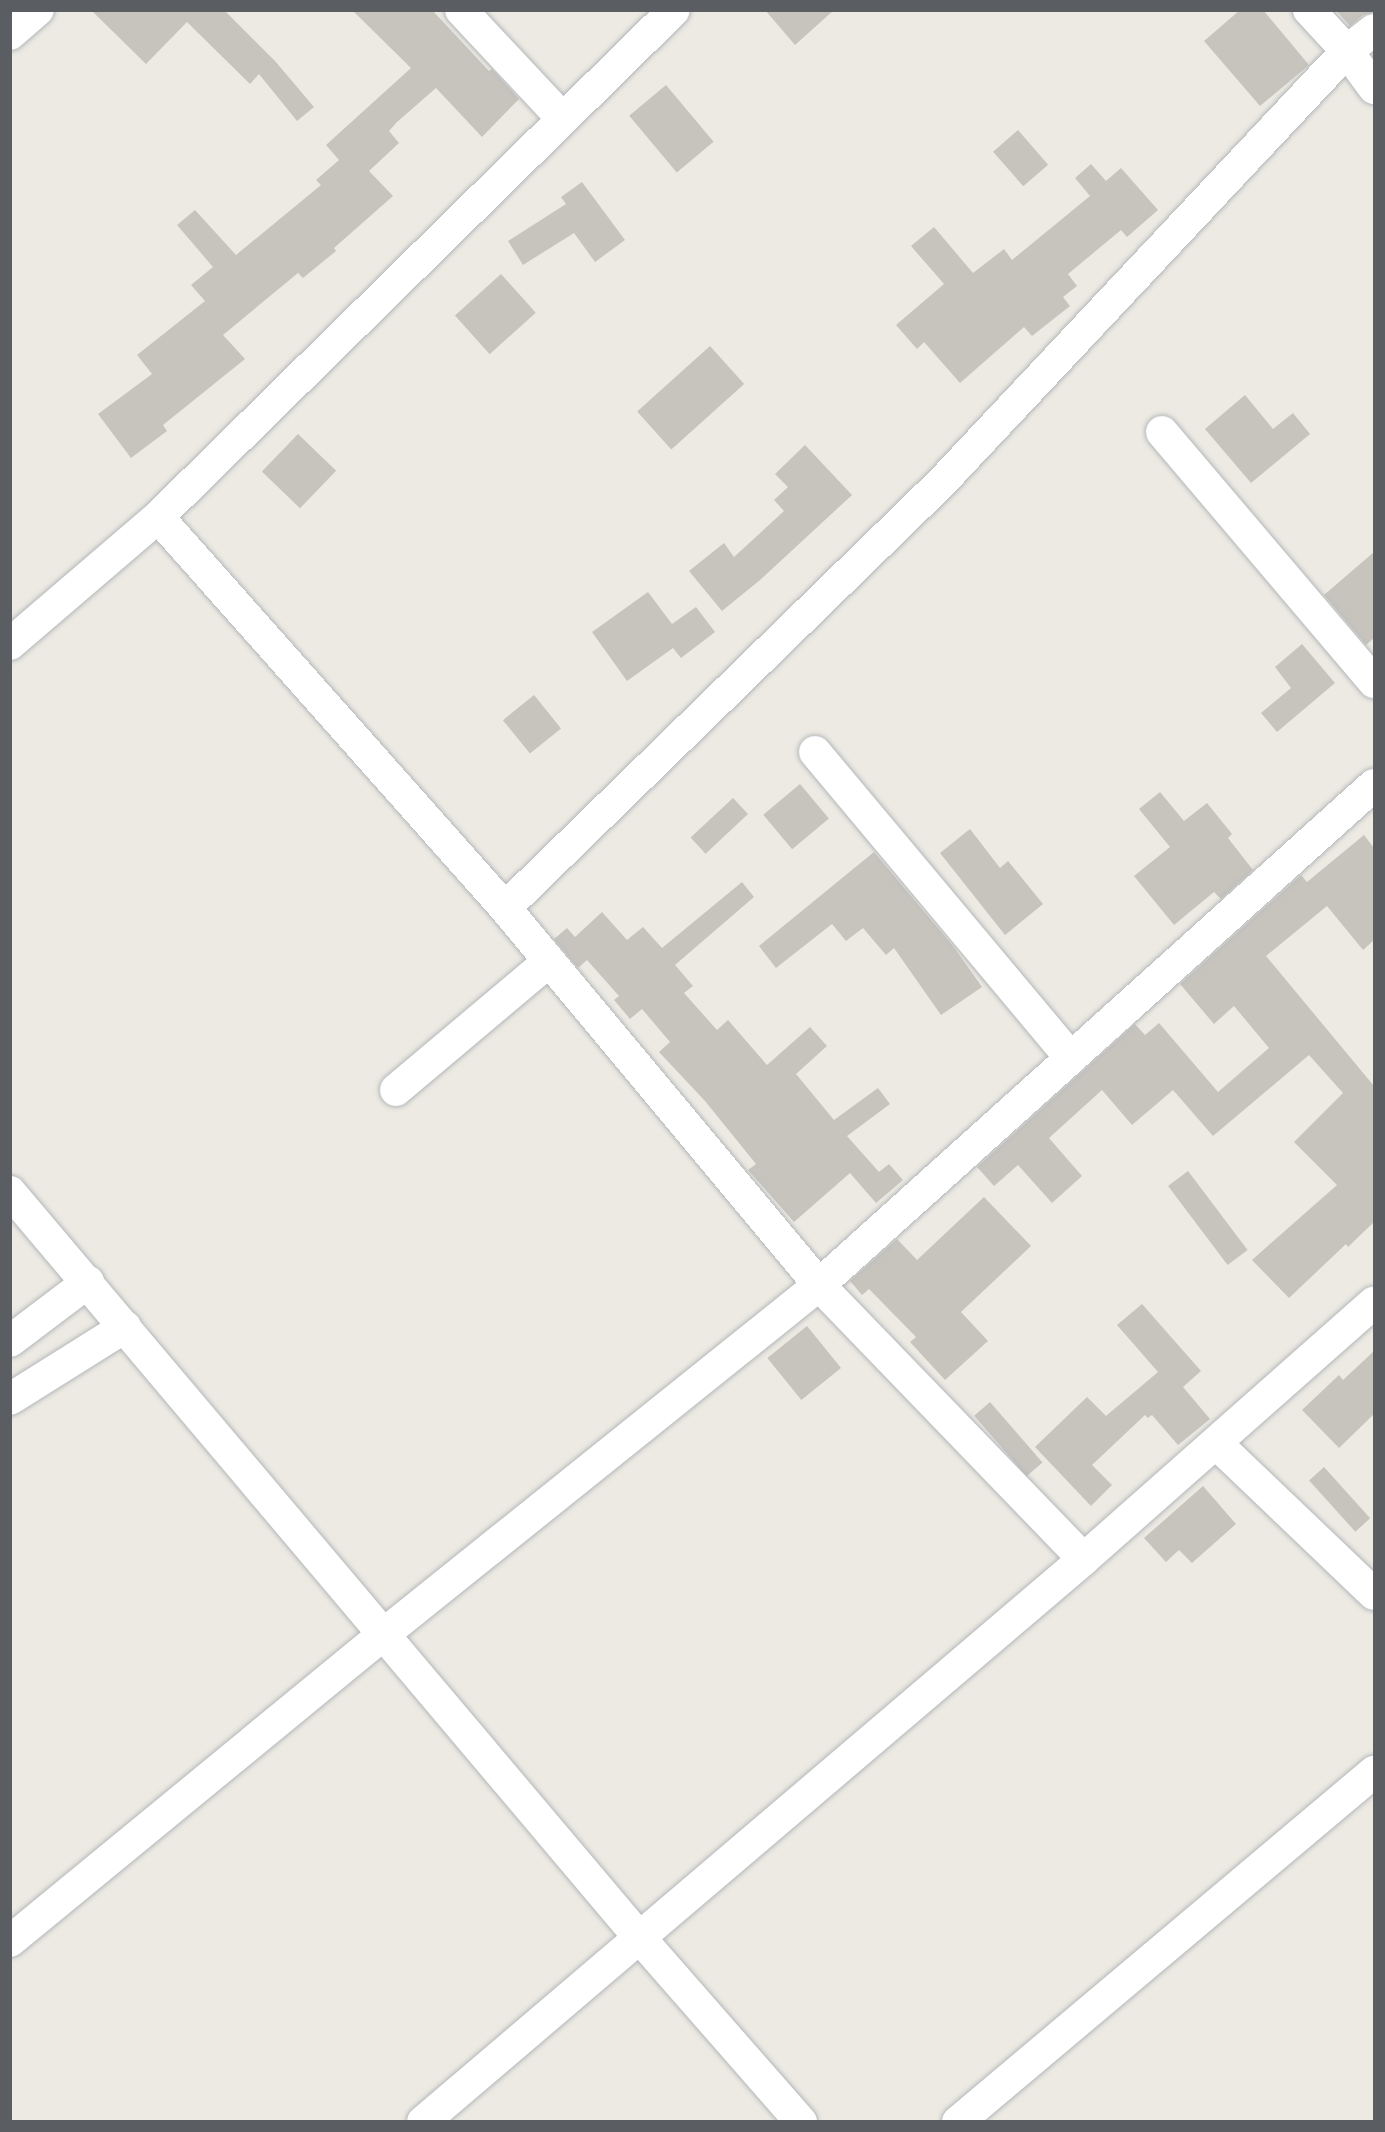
<!DOCTYPE html>
<html>
<head>
<meta charset="utf-8">
<style>
  body { margin:0 }
  #map { position:relative; width:1385px; height:2132px; overflow:hidden; background:#eceae2; font-family:"Exo 2",sans-serif }
  div>[style] { position:absolute }
  [style*='--x'] { left:calc(var(--x)*1px); top:calc(var(--y)*1px); width:calc(var(--w)*1px); rotate:calc(var(--a)*1deg) }
  .building>* { inset:0; background:#c7c4be; transform-origin:0 0 }
  .roads { filter:drop-shadow(0 0 2px #b4b7bb) drop-shadow(0 0 2px #b4b7bb) }
  .minor>* { height:32px; margin:-16px; padding:0 16px; transform-origin:16px; border-radius:16px; background:#fff }
  span { translate:-50% -50%; white-space:nowrap; text-align:center; line-height:1.15; -webkit-text-stroke:4.5px #fff; paint-order:stroke }
  .frame { position:absolute; inset:0; border:12px solid #5a5d61; pointer-events:none }
</style>
</head>
<body>
<div id="map">
  <div class="building">
    <i style="clip-path:polygon(91px 10px,224px 10px,275px 61px,314px 107px,297px 121px,259px 74px,250px 84px,187px 22px,146px 64px)"></i>
    <i style="clip-path:polygon(352px 10px,432px 10px,489px 71px,492px 69px,519px 99px,482px 137px,436px 88px,397px 122px,389px 131px,399px 143px,369px 171px,393px 196px,334px 248px,336px 251px,303px 278px,298px 273px,223px 335px,245px 359px,163px 425px,167px 431px,131px 458px,98px 414px,152px 374px,137px 355px,205px 301px,191px 285px,213px 267px,177px 225px,195px 210px,236px 255px,321px 185px,316px 180px,339px 160px,326px 145px,411px 68px)"></i>
    <i style="clip-path:polygon(765px 10px,834px 10px,795px 45px)"></i>
    <i style="clip-path:polygon(1240px 10px,1263px 10px,1309px 65px,1260px 106px,1204px 41px)"></i>
    <i style="clip-path:polygon(1336px 10px,1374px 10px,1374px 12px,1363px 15px,1350px 26px)"></i>
    <i style="left:666px;top:85px;width:74px;height:48px;rotate:50deg"></i>
    <i style="left:1018px;top:130px;width:46px;height:33px;rotate:49deg"></i>
    <i style="clip-path:polygon(1091px 164px,1106px 181px,1121px 168px,1158px 210px,1127px 237px,1121px 230px,1068px 274px,1077px 286px,1063px 297px,1070px 306px,1032px 336px,1024px 327px,960px 383px,924px 342px,917px 349px,896px 325px,944px 284px,911px 246px,934px 227px,973px 273px,1004px 249px,1012px 260px,1090px 196px,1075px 178px)"></i>
    <i style="clip-path:polygon(582px 182px,625px 240px,595px 262px,574px 233px,523px 265px,508px 241px,566px 204px,561px 197px)"></i>
    <i style="left:501px;top:274px;width:52px;height:62px;rotate:48deg"></i>
    <i style="left:710px;top:346px;width:51px;height:98px;rotate:48deg"></i>
    <i style="clip-path:polygon(1245px 395px,1273px 429px,1293px 413px,1310px 434px,1251px 483px,1205px 429px)"></i>
    <i style="left:298px;top:434px;width:53px;height:52px;rotate:44deg"></i>
    <i style="clip-path:polygon(805px 445px,852px 495px,760px 580px,722px 611px,689px 571px,724px 543px,734px 557px,784px 511px,774px 500px,788px 487px,775px 474px)"></i>
    <i style="clip-path:polygon(1374px 552px,1374px 638px,1366px 645px,1324px 595px)"></i>
    <i style="clip-path:polygon(648px 592px,672px 624px,696px 607px,715px 632px,681px 658px,673px 648px,627px 681px,592px 632px)"></i>
    <i style="clip-path:polygon(1302px 644px,1335px 683px,1277px 732px,1261px 713px,1291px 688px,1275px 667px)"></i>
    <i style="left:534px;top:695px;width:43px;height:40px;rotate:51deg"></i>
    <i style="left:800px;top:784px;width:45px;height:48px;rotate:50deg"></i>
    <i style="clip-path:polygon(1160px 792px,1184px 821px,1207px 803px,1232px 834px,1228px 838px,1253px 870px,1221px 899px,1214px 892px,1174px 925px,1134px 876px,1170px 847px,1139px 809px)"></i>
    <i style="left:733px;top:798px;width:22px;height:58px;rotate:47deg"></i>
    <i style="clip-path:polygon(970px 829px,1000px 868px,1008px 861px,1043px 904px,1005px 935px,940px 853px)"></i>
    <i style="clip-path:polygon(1364px 835px,1374px 848px,1374px 940px,1363px 950px,1327px 906px,1266px 956px,1374px 1086px,1374px 1222px,1348px 1247px,1346px 1244px,1289px 1298px,1252px 1260px,1337px 1185px,1294px 1142px,1343px 1093px,1309px 1055px,1213px 1136px,1173px 1090px,1132px 1125px,1102px 1090px,1049px 1138px,1082px 1176px,1052px 1203px,1018px 1165px,994px 1186px,977px 1167px,1135px 1024px,1145px 1035px,1159px 1023px,1218px 1092px,1269px 1048px,1234px 1006px,1214px 1024px,1180px 984px,1301px 875px,1307px 882px)"></i>
    <i style="clip-path:polygon(874px 852px,953px 946px,982px 987px,941px 1015px,894px 948px,886px 955px,863px 928px,846px 941px,832px 924px,776px 968px,759px 946px)"></i>
    <i style="clip-path:polygon(742px 882px,754px 897px,675px 965px,693px 986px,684px 993px,717px 1030px,728px 1020px,767px 1065px,810px 1027px,827px 1046px,796px 1074px,834px 1120px,878px 1088px,890px 1104px,847px 1136px,879px 1172px,889px 1164px,903px 1180px,876px 1203px,850px 1173px,794px 1222px,748px 1170px,756px 1164px,705px 1101px,659px 1052px,670px 1042px,642px 1009px,630px 1019px,614px 1000px,619px 996px,587px 960px,578px 968px,554px 939px,567px 928px,575px 937px,602px 912px,627px 940px,643px 927px,662px 948px)"></i>
    <i style="left:1188px;top:1171px;width:99px;height:25px;rotate:53deg"></i>
    <i style="clip-path:polygon(984px 1197px,1031px 1246px,961px 1312px,988px 1341px,945px 1380px,910px 1342px,916px 1337px,869px 1289px,862px 1295px,850px 1281px,897px 1239px,917px 1260px)"></i>
    <i style="clip-path:polygon(1142px 1304px,1201px 1371px,1183px 1387px,1210px 1419px,1178px 1445px,1152px 1415px,1148px 1418px,1145px 1415px,1092px 1465px,1112px 1485px,1091px 1506px,1035px 1447px,1087px 1397px,1106px 1416px,1158px 1372px,1117px 1325px)"></i>
    <i style="left:807px;top:1326px;width:54px;height:51px;rotate:51deg"></i>
    <i style="clip-path:polygon(1374px 1351px,1374px 1414px,1339px 1448px,1302px 1410px,1339px 1375px,1343px 1380px)"></i>
    <i style="left:990px;top:1402px;width:80px;height:21px;rotate:49deg"></i>
    <i style="left:1324px;top:1467px;width:69px;height:20px;rotate:48deg"></i>
    <i style="clip-path:polygon(1203px 1486px,1236px 1524px,1192px 1563px,1179px 1550px,1166px 1562px,1144px 1538px)"></i>
  </div>
  <div class="roads">
    <div class="minor">
      <i style="--x:461;--y:10;--w:149;--a:46.9"></i>
      <i style="--x:1309;--y:10;--w:56;--a:47.2"></i>
      <i style="--x:1347;--y:51;--w:46;--a:53.9"></i>
      <i style="--x:10;--y:34;--w:37;--a:-41"></i>
      <i style="--x:1162;--y:432;--w:328;--a:49.7"></i>
      <i style="--x:158;--y:517;--w:523;--a:48.41"></i>
      <i style="--x:505;--y:908;--w:491;--a:50.2"></i>
      <i style="--x:819;--y:1285;--w:381;--a:46"></i>
      <i style="--x:10;--y:644;--w:195;--a:-40.6"></i>
      <i style="--x:158;--y:517;--w:723;--a:-44.5"></i>
      <i style="--x:815;--y:752;--w:399;--a:50.1"></i>
      <i style="--x:505;--y:908;--w:612;--a:-44.27"></i>
      <i style="--x:943;--y:481;--w:590;--a:-46.79"></i>
      <i style="--x:1347;--y:51;--w:34;--a:-38"></i>
      <i style="--x:396;--y:1090;--w:200;--a:-40.1"></i>
      <i style="--x:10;--y:1192;--w:975;--a:49.83"></i>
      <i style="--x:639;--y:1937;--w:246;--a:48.8"></i>
      <i style="--x:10;--y:1341;--w:98;--a:-37.1"></i>
      <i style="--x:10;--y:1399;--w:136;--a:-32.1"></i>
      <i style="--x:1217;--y:1444;--w:217;--a:43.7"></i>
      <i style="--x:10;--y:1941;--w:484;--a:-39.4"></i>
      <i style="--x:384;--y:1634;--w:558;--a:-38.74"></i>
      <i style="--x:819;--y:1285;--w:747;--a:-42.02"></i>
      <i style="--x:423;--y:2122;--w:868;--a:-40.42"></i>
      <i style="--x:1084;--y:1559;--w:387;--a:-41.5"></i>
      <i style="--x:958;--y:2122;--w:544;--a:-40.08"></i>
    </div>
  </div>
  <div class="frame"></div>
</div>
</body>
</html>
